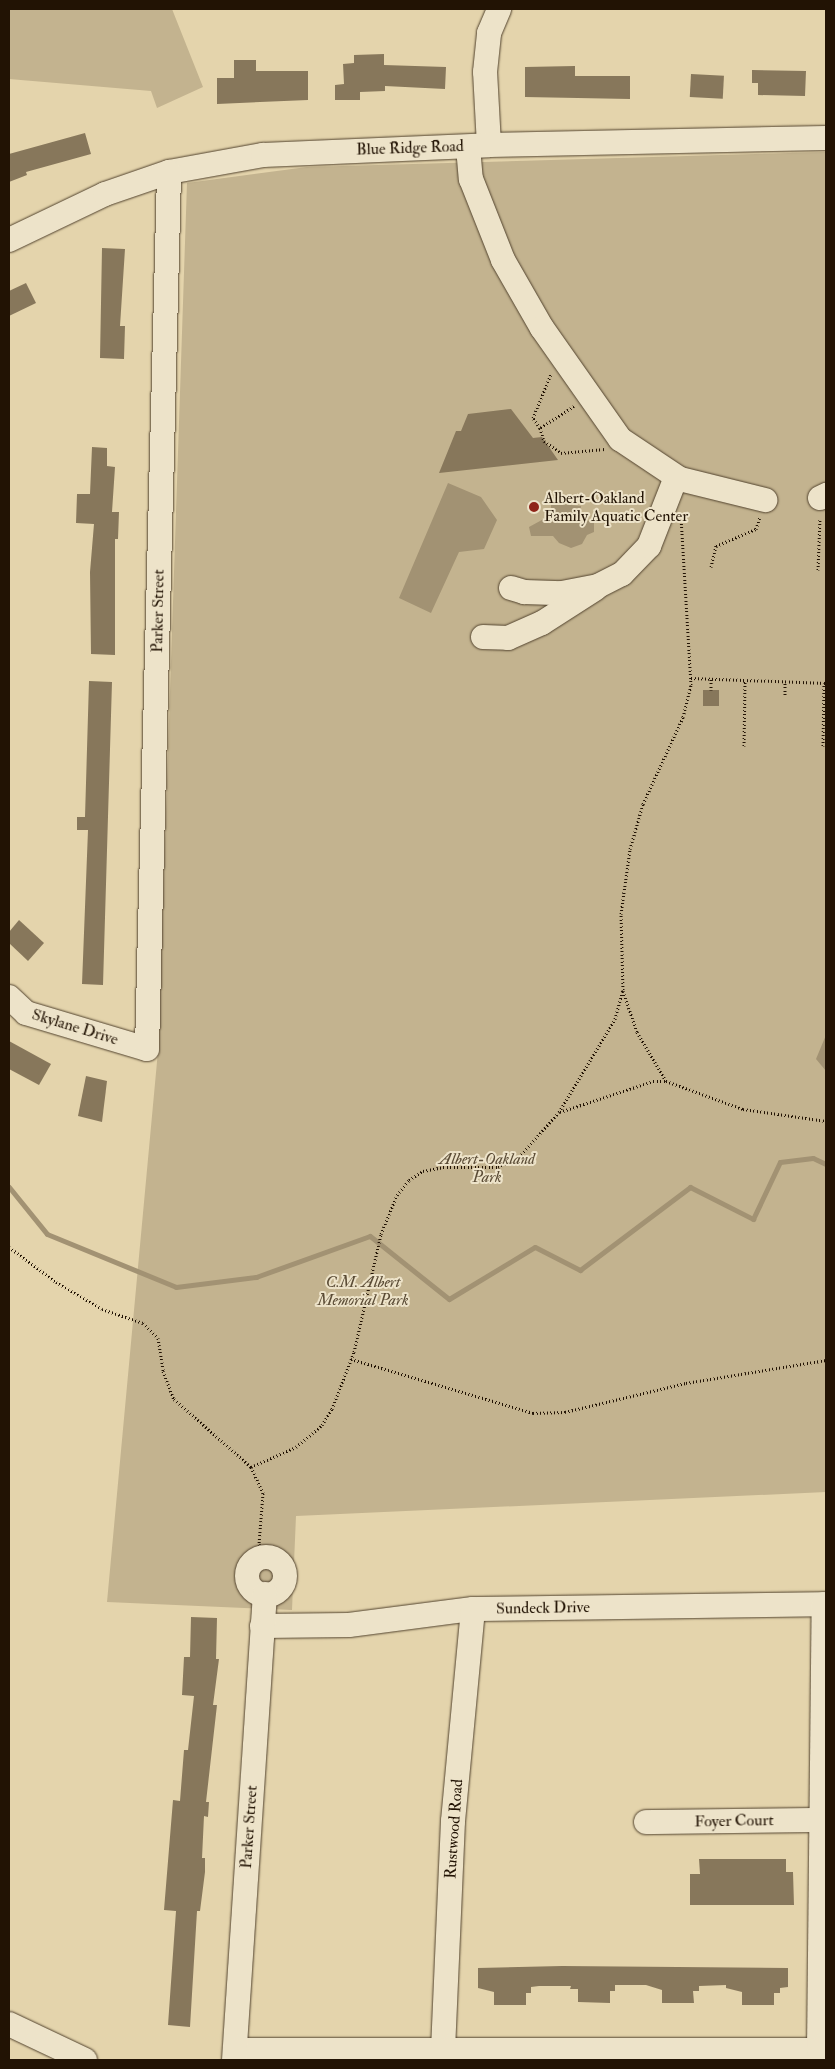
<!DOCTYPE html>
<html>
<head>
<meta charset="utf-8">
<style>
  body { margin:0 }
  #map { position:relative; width:835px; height:2069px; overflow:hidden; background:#e4d4ac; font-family:"IM FELL Double Pica",serif }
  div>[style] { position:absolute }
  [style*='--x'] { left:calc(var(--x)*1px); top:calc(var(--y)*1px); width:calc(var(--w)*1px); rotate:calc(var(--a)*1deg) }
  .green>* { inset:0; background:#c3b38f }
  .water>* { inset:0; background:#a29273 }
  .stream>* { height:5px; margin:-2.5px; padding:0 2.5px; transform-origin:2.5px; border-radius:2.5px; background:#a29273 }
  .building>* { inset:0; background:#87775b; transform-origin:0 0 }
  .path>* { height:3px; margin-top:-1.5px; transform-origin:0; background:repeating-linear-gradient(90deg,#221304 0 1px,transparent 0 3.5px) }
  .roads { filter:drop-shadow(0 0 1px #52432e) drop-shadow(0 0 1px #52432e) }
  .minor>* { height:24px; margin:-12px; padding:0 12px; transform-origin:12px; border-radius:12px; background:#ede3c9 }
  .minor>.ring { margin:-12px; padding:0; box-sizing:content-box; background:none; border:24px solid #ede3c9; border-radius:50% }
  .dots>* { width:14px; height:14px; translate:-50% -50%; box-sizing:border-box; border:2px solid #ede3c9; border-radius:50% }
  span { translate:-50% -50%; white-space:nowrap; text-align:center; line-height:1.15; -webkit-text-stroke:4px #ede3c9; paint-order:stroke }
  .street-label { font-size:16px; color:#221304 }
  .poi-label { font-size:16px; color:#221304 }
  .left { translate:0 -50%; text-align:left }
  .park-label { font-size:16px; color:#5a4b35; font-style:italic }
  .frame { position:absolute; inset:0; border:10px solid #221304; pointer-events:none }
</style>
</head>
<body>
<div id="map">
  <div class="green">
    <i style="clip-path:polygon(9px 9px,172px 9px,203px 87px,157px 108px,151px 91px,9px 79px)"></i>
    <i style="clip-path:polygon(826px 152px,826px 1492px,296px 1516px,292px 1610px,107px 1602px,158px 1051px,187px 183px,307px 167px)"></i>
  </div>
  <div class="water">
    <i style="clip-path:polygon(448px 483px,481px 497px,497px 520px,484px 549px,459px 552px,431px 613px,399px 598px)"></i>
    <i style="clip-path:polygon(551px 503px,581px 506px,580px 519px,594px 522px,594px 532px,587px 535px,582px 544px,571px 548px,559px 543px,553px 536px,531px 536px,529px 527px,551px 515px)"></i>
    <i style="clip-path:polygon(826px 1035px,826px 1071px,816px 1059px)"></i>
  </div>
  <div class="stream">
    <i style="--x:9;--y:1187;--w:60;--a:51"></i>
    <i style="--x:47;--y:1234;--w:139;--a:22.3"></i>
    <i style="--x:176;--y:1287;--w:81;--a:-7.1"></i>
    <i style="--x:256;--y:1277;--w:121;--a:-19.8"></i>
    <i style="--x:370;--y:1236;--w:101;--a:38.6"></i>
    <i style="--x:449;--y:1299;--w:100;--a:-31.2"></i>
    <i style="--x:535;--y:1247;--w:51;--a:27.1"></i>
    <i style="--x:580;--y:1270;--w:138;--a:-37"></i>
    <i style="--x:690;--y:1187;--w:71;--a:26.9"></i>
    <i style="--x:753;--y:1219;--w:63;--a:-64.7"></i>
    <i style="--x:780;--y:1162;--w:33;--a:-7"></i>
    <i style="--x:813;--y:1158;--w:14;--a:25"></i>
  </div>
  <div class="building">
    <i style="clip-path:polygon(384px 54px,384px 65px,446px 67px,445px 89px,385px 86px,385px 91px,360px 92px,360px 100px,335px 100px,335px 85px,344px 84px,343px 64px,354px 63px,354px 55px)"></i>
    <i style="clip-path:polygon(234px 60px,256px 60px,256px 71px,308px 71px,308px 100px,217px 104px,217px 78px,234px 78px)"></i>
    <i style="clip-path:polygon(575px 66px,575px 76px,630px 76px,630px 99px,525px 97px,525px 67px)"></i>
    <i style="clip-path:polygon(752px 70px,806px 71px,805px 96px,758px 95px,758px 83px,752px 83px)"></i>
    <i style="left:691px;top:74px;width:33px;height:23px;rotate:3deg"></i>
    <i style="clip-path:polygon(85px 133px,91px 154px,26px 172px,27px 175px,9px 182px,9px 154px)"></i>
    <i style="clip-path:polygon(102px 248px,125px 249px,120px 326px,125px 326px,124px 359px,100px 358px)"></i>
    <i style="clip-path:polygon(26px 283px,36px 303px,9px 316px,9px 291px)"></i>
    <i style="clip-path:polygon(511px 409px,533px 438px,542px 437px,558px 460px,439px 473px,456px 431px,461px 431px,468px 414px)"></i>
    <i style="clip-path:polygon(92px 447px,107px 448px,107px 466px,115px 467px,112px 512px,119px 512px,118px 539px,115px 539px,115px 655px,91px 654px,90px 572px,94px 524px,76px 523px,77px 494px,90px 494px)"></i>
    <i style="clip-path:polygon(89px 681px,112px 682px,103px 985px,82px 984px,88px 830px,77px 830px,77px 817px,85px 817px)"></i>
    <i style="left:703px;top:690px;width:16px;height:16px"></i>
    <i style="clip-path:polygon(19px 920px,44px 943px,28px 961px,9px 943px,9px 932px)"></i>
    <i style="clip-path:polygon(9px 1041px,51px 1064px,39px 1085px,9px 1069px)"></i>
    <i style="clip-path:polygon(86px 1076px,107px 1081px,102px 1122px,78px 1116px)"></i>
    <i style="clip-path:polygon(191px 1617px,217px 1618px,216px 1659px,219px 1659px,213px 1705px,217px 1705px,206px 1802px,209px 1802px,208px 1817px,204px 1816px,202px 1858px,205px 1858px,205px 1872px,200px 1911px,197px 1911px,190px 2027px,168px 2025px,176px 1911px,164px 1910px,173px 1800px,180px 1801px,184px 1750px,188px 1750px,194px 1696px,182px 1695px,184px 1657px,190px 1657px)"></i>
    <i style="clip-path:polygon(699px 1859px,786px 1859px,786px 1872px,793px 1872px,794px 1905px,690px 1905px,690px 1874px,700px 1874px)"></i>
    <i style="clip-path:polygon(562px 1966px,788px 1968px,788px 1987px,780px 1988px,780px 1993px,774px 1993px,774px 2005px,742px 2005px,742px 1992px,726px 1988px,726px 1985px,699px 1986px,699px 1991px,693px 1991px,694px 2003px,662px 2003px,662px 1990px,646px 1985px,615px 1985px,615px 1991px,610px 1991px,610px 2003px,578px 2002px,578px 1989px,570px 1989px,571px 1986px,539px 1986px,531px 1987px,531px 1993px,526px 1993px,526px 2005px,494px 2005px,494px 1992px,478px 1988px,478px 1968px)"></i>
  </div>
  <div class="path">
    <i style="--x:574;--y:406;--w:40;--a:147.1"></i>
    <i style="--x:540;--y:428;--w:14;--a:73"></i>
    <i style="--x:544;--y:441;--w:21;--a:35"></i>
    <i style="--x:561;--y:453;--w:44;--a:-5.2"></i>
    <i style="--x:540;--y:428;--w:12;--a:-125"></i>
    <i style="--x:533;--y:418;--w:48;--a:-67.8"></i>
    <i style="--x:711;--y:567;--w:22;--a:-77"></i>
    <i style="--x:716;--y:546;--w:43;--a:-23"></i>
    <i style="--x:756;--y:529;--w:13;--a:-72"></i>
    <i style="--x:818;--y:570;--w:51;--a:-87.8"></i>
    <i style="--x:691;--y:678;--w:135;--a:2.1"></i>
    <i style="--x:711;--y:679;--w:11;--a:90"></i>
    <i style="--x:785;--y:695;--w:14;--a:-90"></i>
    <i style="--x:744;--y:746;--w:66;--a:-89.1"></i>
    <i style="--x:823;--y:746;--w:63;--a:-89.1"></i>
    <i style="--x:623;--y:991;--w:43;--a:71.1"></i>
    <i style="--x:637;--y:1032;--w:57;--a:59.4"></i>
    <i style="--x:560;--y:1112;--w:98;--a:-18.4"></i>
    <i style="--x:653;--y:1081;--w:13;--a:0"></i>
    <i style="--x:666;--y:1081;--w:82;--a:20"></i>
    <i style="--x:743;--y:1109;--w:84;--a:8.2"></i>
    <i style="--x:9;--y:1247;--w:59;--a:36.7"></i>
    <i style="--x:56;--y:1282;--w:53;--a:30.4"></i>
    <i style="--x:102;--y:1309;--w:43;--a:18.9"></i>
    <i style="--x:143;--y:1323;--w:21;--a:45"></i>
    <i style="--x:158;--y:1338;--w:33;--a:81"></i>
    <i style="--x:163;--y:1371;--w:30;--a:69"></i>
    <i style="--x:174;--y:1399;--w:103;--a:41.4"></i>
    <i style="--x:251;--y:1467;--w:29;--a:65"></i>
    <i style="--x:263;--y:1493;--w:51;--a:94.5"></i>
    <i style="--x:259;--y:1544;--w:15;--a:62"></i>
    <i style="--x:351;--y:1359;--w:190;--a:16.5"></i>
    <i style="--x:533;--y:1413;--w:32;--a:-2"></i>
    <i style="--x:565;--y:1412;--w:124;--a:-13.5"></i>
    <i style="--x:686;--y:1383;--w:142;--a:-9.3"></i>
    <i style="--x:251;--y:1467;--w:49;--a:-24"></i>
    <i style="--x:296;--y:1447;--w:34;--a:-40"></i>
    <i style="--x:322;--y:1425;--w:19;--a:-58"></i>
    <i style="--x:332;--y:1409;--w:61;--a:-68.9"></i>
    <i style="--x:354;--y:1352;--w:121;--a:-77.1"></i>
    <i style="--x:381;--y:1234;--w:42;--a:-67.7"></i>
    <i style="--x:397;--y:1195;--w:19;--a:-51"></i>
    <i style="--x:409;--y:1180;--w:17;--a:-33"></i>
    <i style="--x:423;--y:1171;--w:20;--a:-11"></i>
    <i style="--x:443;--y:1167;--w:55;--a:0"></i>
    <i style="--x:498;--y:1167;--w:23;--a:-25"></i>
    <i style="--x:519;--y:1157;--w:60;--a:-48.4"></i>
    <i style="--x:559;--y:1112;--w:109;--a:-58.9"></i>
    <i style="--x:615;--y:1019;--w:30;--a:-75"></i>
    <i style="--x:623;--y:990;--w:76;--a:-91.5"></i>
    <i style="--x:621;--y:914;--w:66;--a:-82.1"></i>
    <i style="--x:630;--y:849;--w:47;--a:-73.9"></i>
    <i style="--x:643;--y:804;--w:96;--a:-65.3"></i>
    <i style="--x:683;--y:717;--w:33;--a:-76"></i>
    <i style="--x:691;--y:685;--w:168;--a:-93.4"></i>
  </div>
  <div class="roads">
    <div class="minor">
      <i style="--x:489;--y:145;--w:73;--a:-93.1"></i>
      <i style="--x:485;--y:72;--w:39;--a:-84"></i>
      <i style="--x:489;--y:33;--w:26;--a:-67"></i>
      <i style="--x:468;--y:147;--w:32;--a:85"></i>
      <i style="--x:471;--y:179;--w:87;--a:68.4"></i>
      <i style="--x:503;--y:260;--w:78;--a:60.2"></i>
      <i style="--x:542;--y:328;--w:136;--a:54.9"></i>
      <i style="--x:620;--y:439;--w:72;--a:33.7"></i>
      <i style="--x:680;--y:479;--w:88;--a:13.9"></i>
      <i style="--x:9;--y:240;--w:106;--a:-25.6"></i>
      <i style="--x:105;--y:194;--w:68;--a:-19"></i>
      <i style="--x:169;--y:172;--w:96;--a:-10.3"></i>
      <i style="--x:263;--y:155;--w:226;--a:-2.5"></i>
      <i style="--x:489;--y:145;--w:337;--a:-1.2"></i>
      <i style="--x:820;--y:498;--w:7;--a:-27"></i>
      <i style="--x:511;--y:588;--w:14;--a:17"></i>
      <i style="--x:524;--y:592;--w:38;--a:2"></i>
      <i style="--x:562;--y:593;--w:37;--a:-11"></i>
      <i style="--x:598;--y:586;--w:27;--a:-27"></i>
      <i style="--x:622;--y:574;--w:39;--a:-46"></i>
      <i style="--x:649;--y:546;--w:74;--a:-68.6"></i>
      <i style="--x:483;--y:637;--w:25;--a:2"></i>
      <i style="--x:508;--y:638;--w:37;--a:-24"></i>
      <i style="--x:542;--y:623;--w:63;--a:-32.7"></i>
      <i style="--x:9;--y:997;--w:23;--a:43"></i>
      <i style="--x:26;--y:1013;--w:126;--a:16.6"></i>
      <i style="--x:147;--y:1049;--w:877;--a:-88.56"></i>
      <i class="ring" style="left:247px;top:1557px;width:14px;height:14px"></i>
      <i style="--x:262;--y:1626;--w:87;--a:-0.7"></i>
      <i style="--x:349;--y:1625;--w:125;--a:-7.4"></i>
      <i style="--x:473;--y:1609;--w:353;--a:-0.8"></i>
      <i style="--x:646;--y:1822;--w:176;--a:-0.7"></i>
      <i style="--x:9;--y:2024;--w:84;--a:25.3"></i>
      <i style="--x:235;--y:2050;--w:591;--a:0"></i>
      <i style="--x:443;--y:2050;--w:229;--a:-87.5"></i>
      <i style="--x:453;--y:1821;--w:213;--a:-84.6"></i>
      <i style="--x:819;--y:2050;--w:446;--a:-89.4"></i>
      <i style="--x:234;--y:2060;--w:467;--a:-86.2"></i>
    </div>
  </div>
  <div class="dots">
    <i style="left:534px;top:507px;background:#8f2418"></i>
  </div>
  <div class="street-label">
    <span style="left:410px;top:148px;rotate:-2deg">Blue Ridge Road</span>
    <span style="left:158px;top:611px;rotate:-89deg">Parker Street</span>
    <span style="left:75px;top:1027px;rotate:17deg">Skylane Drive</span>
    <span style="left:543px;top:1608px;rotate:-1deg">Sundeck Drive</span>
    <span style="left:734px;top:1821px;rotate:-1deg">Foyer Court</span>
    <span style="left:249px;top:1827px;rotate:-86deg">Parker Street</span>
    <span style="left:454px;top:1829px;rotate:-86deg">Rustwood Road</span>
  </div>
  <div class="poi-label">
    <span class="left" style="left:544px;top:507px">Albert-Oakland<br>Family Aquatic Center</span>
  </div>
  <div class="park-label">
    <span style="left:487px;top:1168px">Albert-Oakland<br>Park</span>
    <span style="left:363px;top:1291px">C.M. Albert<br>Memorial Park</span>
  </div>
  <div class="frame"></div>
</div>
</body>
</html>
